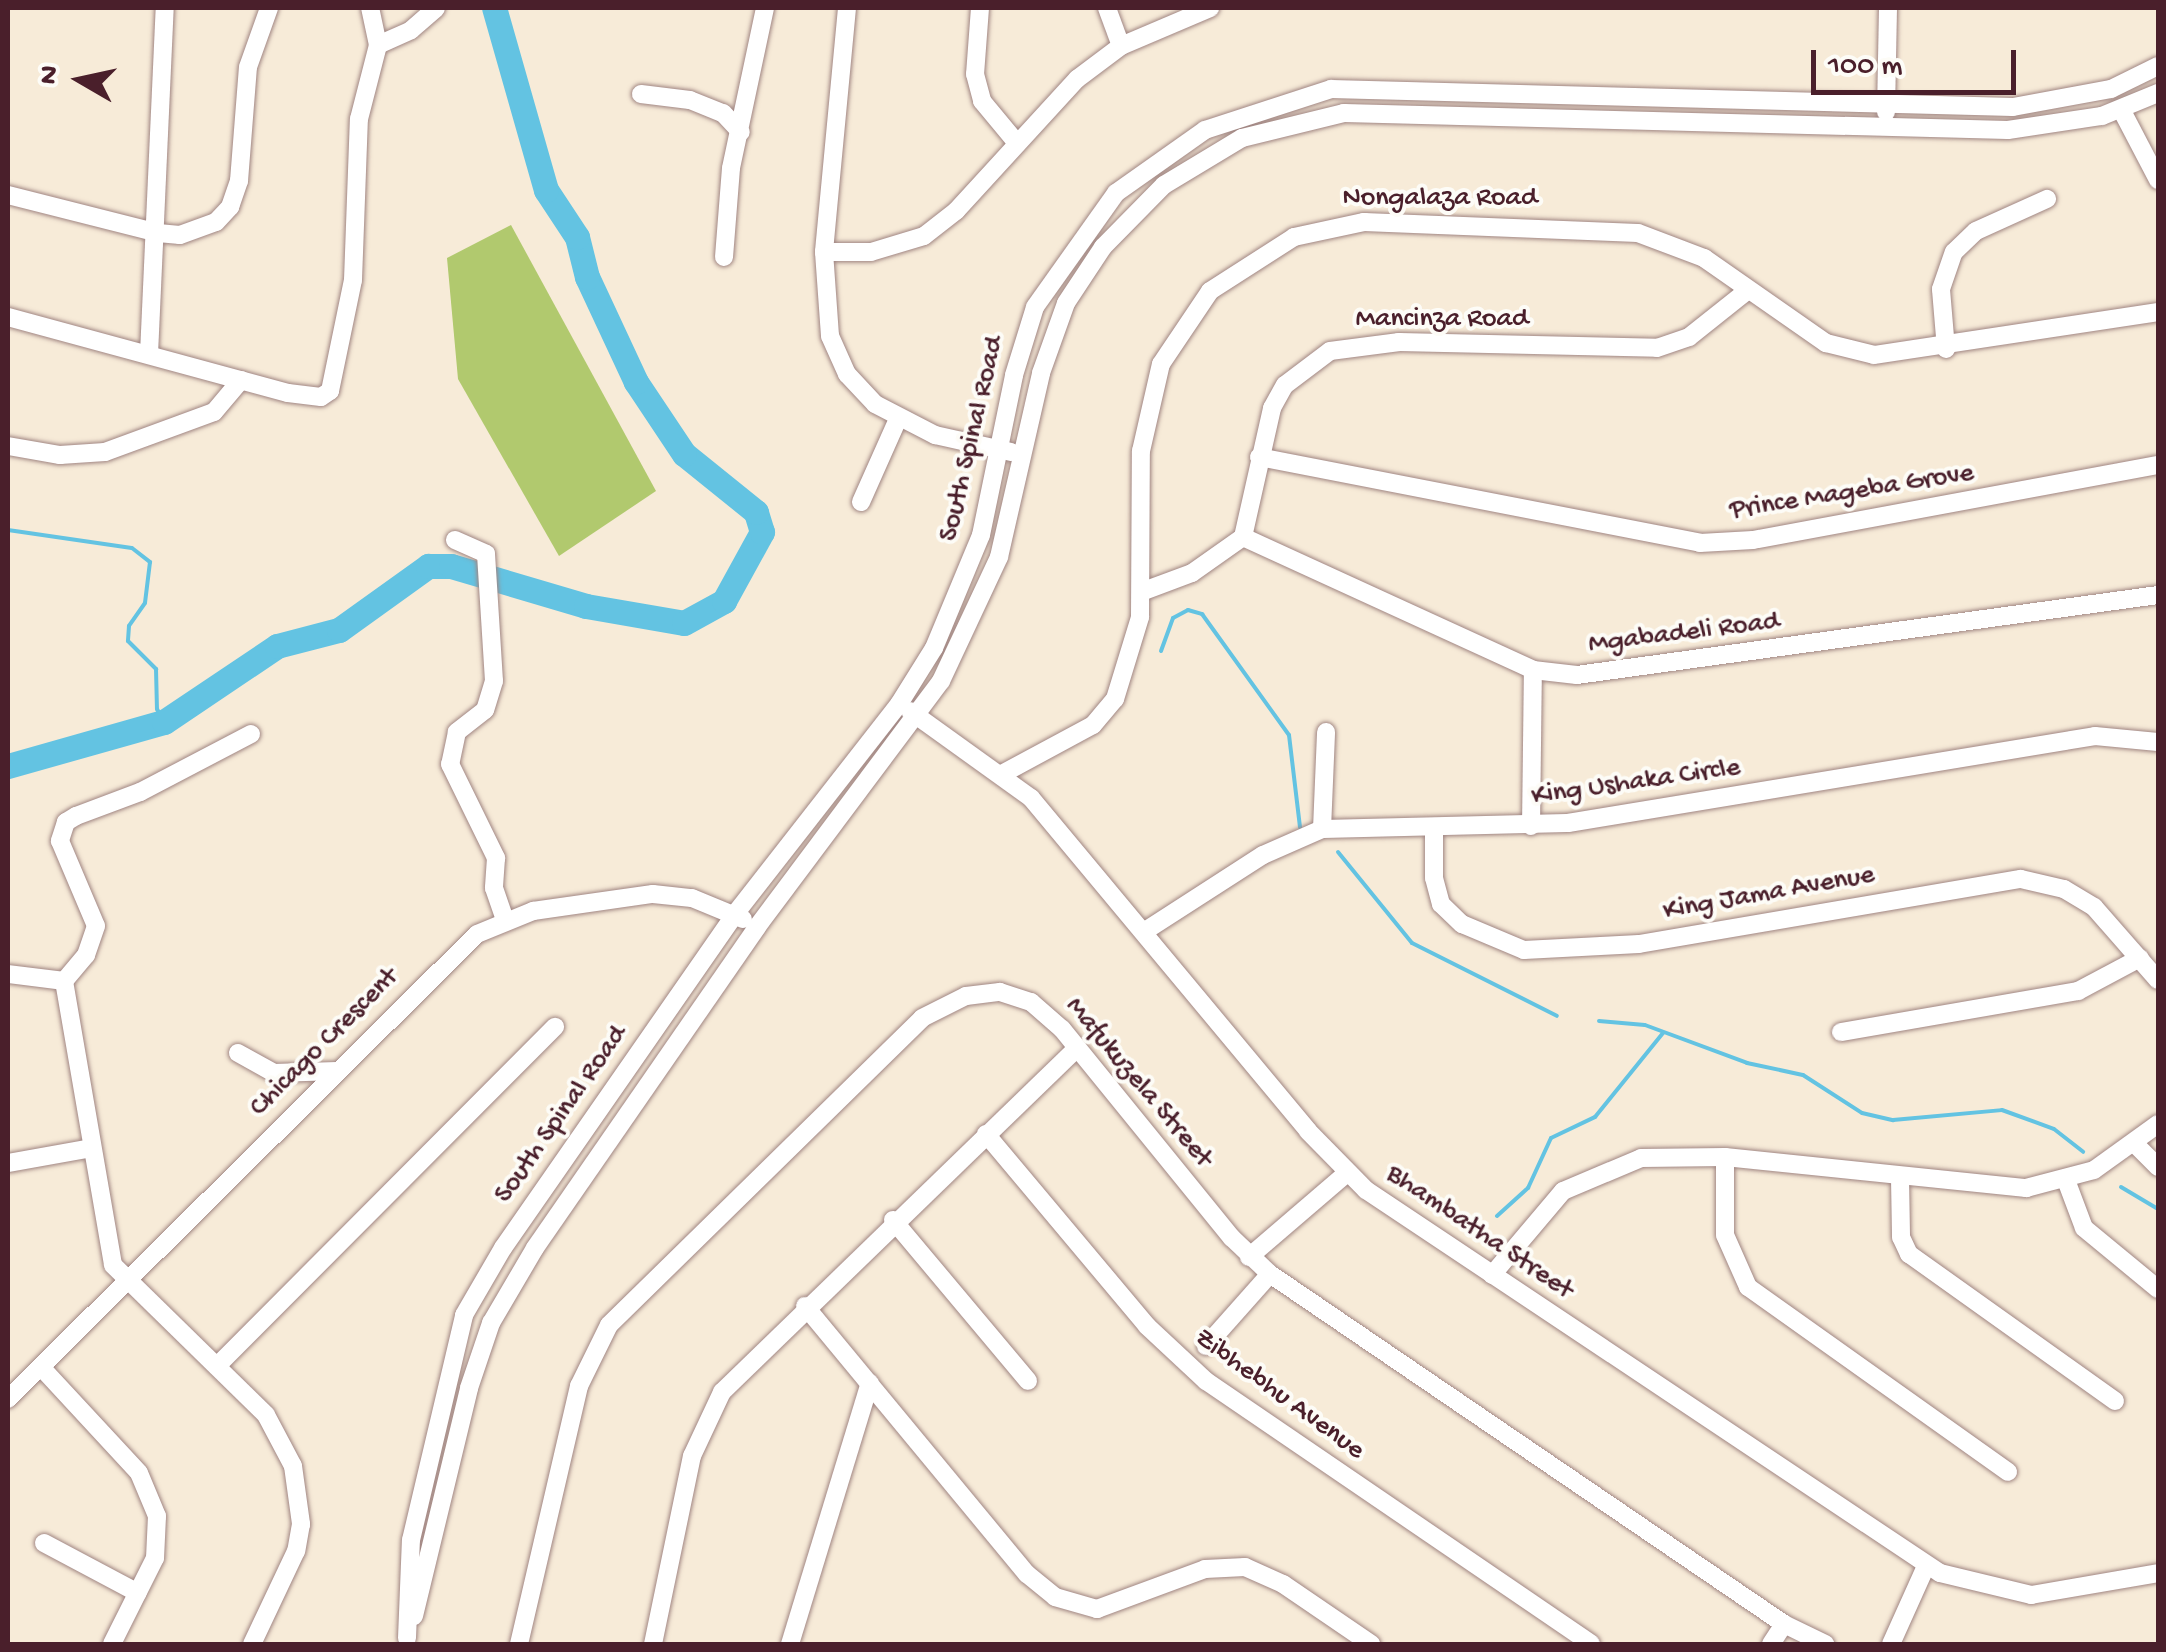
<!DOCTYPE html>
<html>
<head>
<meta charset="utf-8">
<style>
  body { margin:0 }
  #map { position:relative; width:2166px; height:1652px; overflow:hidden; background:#f7ebd8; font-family:"Gochi Hand",sans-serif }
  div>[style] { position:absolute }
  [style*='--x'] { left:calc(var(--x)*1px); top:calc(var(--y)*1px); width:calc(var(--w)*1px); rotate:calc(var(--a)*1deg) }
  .green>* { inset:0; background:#b1c96e }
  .stream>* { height:4px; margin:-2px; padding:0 2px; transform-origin:2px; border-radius:2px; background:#63c3e2 }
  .river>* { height:25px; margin:-12.5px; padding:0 12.5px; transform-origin:12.5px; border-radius:12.5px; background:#63c3e2 }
  .roads { filter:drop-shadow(0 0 2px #a08582) drop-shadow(0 0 2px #a08582) }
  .minor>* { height:18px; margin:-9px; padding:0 9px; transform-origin:9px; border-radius:9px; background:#fff }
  span { translate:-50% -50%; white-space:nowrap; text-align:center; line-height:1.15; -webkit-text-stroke:8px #fdfcf7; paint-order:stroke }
  .street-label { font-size:28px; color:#4a1f2b }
  .frame { position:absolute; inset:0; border:10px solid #4a1f2b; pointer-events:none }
  .north { position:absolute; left:30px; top:30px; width:100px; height:100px; -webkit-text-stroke:8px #fdfcf7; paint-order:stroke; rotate:279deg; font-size:28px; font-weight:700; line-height:40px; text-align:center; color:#4a1f2b }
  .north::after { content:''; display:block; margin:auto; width:35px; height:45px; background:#4a1f2b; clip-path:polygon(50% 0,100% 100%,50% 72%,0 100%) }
  .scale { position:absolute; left:1811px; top:50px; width:205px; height:45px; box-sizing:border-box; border:5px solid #4a1f2b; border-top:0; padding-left:12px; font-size:30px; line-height:35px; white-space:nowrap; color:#4a1f2b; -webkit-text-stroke:8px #fdfcf7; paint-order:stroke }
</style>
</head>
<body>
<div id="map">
  <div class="green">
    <i style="clip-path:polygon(511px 225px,656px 491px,559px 556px,458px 379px,447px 258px)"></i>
  </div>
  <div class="stream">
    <i style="--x:8;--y:530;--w:125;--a:8.3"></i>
    <i style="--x:132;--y:548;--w:23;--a:38"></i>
    <i style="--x:150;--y:562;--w:41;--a:97"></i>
    <i style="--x:145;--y:603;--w:28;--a:125"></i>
    <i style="--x:129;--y:626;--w:15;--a:94"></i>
    <i style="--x:128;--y:641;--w:40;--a:45"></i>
    <i style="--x:156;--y:669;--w:40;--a:88.6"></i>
    <i style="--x:157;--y:709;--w:15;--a:62"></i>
    <i style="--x:1161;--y:651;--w:35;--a:-70"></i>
    <i style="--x:1173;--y:618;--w:17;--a:-28"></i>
    <i style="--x:1188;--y:610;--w:15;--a:16"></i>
    <i style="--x:1202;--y:614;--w:149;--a:54.3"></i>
    <i style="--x:1289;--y:735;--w:93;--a:83.2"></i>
    <i style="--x:1338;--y:852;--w:117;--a:50.9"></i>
    <i style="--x:1412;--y:943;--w:162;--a:26.7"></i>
    <i style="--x:1599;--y:1021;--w:46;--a:5"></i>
    <i style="--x:1645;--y:1025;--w:109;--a:20.4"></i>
    <i style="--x:1747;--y:1063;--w:57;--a:12.1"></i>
    <i style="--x:1803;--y:1075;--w:70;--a:32.8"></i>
    <i style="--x:1862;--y:1113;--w:32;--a:13"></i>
    <i style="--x:1893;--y:1120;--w:109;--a:-5.2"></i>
    <i style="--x:2002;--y:1110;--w:55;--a:20.1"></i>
    <i style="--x:2054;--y:1129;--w:37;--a:38"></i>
    <i style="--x:2121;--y:1187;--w:43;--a:30.7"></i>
    <i style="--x:1497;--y:1216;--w:42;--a:-42.1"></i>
    <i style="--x:1528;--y:1188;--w:55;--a:-65.3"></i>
    <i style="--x:1551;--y:1138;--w:49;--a:-25.5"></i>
    <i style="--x:1595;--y:1117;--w:108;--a:-51"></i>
  </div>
  <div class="river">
    <i style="--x:8;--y:766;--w:162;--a:-15.8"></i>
    <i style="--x:164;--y:722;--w:136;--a:-33.9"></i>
    <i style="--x:277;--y:646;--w:64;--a:-14.5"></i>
    <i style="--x:339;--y:630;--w:110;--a:-35.7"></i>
    <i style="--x:428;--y:566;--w:23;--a:0"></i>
    <i style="--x:451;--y:566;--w:141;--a:16.5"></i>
    <i style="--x:586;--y:606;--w:99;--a:9.8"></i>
    <i style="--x:684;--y:623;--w:46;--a:-28.8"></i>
    <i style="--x:724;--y:601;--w:79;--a:-61.2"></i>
    <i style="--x:762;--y:532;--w:21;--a:-107"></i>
    <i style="--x:756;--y:512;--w:92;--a:-141.1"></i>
    <i style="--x:684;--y:454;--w:87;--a:-123.7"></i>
    <i style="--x:636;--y:382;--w:116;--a:-115"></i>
    <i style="--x:587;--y:277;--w:41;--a:-104"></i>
    <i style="--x:577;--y:237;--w:56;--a:-123.4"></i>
    <i style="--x:546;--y:190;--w:189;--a:-105.9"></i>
  </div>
  <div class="roads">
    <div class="minor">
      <i style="--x:847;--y:8;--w:245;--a:95.4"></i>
      <i style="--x:824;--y:252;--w:84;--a:85.9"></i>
      <i style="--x:830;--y:336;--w:42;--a:65.9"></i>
      <i style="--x:847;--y:374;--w:41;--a:47"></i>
      <i style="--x:875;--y:404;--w:68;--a:27.3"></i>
      <i style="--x:935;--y:435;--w:78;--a:12.6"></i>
      <i style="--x:980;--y:8;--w:66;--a:94.3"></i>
      <i style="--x:975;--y:74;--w:28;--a:75"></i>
      <i style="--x:982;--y:101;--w:53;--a:50.3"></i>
      <i style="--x:1107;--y:8;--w:40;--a:69.8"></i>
      <i style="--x:378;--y:45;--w:36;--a:-24"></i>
      <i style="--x:411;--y:30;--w:33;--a:-41"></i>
      <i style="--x:641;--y:94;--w:49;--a:7"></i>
      <i style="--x:690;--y:100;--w:35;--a:22"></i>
      <i style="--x:723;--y:113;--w:26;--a:47"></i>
      <i style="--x:2122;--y:111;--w:78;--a:62.4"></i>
      <i style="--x:1886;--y:112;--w:104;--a:-88.9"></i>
      <i style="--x:8;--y:195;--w:155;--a:14.2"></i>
      <i style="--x:158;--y:233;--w:22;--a:5"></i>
      <i style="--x:180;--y:235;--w:38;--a:-20"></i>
      <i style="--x:216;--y:222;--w:21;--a:-47"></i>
      <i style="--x:230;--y:207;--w:28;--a:-71"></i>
      <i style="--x:239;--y:181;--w:114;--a:-85.5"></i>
      <i style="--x:248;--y:67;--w:63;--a:-70.4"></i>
      <i style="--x:824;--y:252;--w:47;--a:0"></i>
      <i style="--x:871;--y:252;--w:55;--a:-16.8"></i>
      <i style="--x:924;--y:236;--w:41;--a:-38"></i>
      <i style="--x:956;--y:211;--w:179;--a:-47.5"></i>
      <i style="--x:1077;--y:79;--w:55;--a:-36.9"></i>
      <i style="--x:1121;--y:46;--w:97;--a:-23.1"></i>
      <i style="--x:724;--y:257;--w:89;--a:-85.5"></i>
      <i style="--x:731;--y:168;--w:164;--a:-78"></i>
      <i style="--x:8;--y:317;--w:290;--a:15.2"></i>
      <i style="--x:288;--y:393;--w:33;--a:7"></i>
      <i style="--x:321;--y:397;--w:11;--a:-34"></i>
      <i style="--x:330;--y:391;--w:113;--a:-78.3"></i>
      <i style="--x:353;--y:280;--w:161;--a:-87.9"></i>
      <i style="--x:359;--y:119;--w:76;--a:-75.6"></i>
      <i style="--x:378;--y:45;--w:38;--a:-102"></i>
      <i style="--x:1946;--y:349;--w:60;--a:-94.8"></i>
      <i style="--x:1941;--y:289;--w:39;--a:-71"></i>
      <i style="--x:1954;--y:252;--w:30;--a:-44"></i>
      <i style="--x:1976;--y:231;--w:78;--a:-24.3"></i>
      <i style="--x:149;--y:354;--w:346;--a:-87.4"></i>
      <i style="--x:8;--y:446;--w:53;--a:9.8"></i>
      <i style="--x:60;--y:455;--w:45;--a:-3.8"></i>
      <i style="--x:105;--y:452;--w:116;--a:-20.2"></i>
      <i style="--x:214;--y:412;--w:42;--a:-49.8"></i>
      <i style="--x:1259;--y:457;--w:449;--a:11"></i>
      <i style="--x:1700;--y:543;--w:53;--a:-3.2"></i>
      <i style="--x:1753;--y:540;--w:412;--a:-10.5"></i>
      <i style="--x:861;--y:502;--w:91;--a:-66"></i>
      <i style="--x:1243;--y:537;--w:319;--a:24.6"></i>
      <i style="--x:1533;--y:670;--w:44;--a:6.5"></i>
      <i style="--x:1577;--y:675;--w:586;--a:-7.84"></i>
      <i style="--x:455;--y:540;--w:34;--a:24"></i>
      <i style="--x:486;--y:554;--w:127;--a:86.4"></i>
      <i style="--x:494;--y:681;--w:30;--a:107"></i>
      <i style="--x:485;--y:710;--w:36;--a:142"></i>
      <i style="--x:457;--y:732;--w:33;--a:102"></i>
      <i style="--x:450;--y:764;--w:105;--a:63.9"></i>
      <i style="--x:496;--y:858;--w:30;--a:94"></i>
      <i style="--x:494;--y:888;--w:34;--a:71"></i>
      <i style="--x:1141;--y:592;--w:54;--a:-20.4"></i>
      <i style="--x:1192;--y:573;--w:62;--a:-35.2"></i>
      <i style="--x:1243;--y:537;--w:132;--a:-77.3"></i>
      <i style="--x:1272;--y:408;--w:26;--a:-61"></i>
      <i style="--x:1285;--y:385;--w:56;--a:-37.1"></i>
      <i style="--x:1330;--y:351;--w:70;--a:-7.4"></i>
      <i style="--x:1399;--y:342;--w:258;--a:1.3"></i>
      <i style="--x:1657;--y:348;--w:34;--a:-19"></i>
      <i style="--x:1689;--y:337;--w:75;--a:-38.5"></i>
      <i style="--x:910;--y:711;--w:149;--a:35.7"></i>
      <i style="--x:1031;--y:798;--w:433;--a:50.2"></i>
      <i style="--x:1308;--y:1131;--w:83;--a:45.5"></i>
      <i style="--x:1366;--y:1190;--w:690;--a:33.71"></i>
      <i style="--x:1940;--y:1573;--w:94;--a:13.6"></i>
      <i style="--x:2031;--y:1595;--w:129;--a:-9.8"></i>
      <i style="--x:251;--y:734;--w:125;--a:152.4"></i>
      <i style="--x:140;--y:792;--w:68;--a:159.4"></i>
      <i style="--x:76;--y:816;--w:12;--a:149"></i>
      <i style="--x:66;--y:822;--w:20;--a:108"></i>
      <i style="--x:60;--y:841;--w:92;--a:67"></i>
      <i style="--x:96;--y:926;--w:31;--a:109"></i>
      <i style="--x:86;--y:955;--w:34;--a:130"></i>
      <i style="--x:64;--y:981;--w:288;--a:80.2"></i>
      <i style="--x:113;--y:1265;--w:214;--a:44.4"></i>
      <i style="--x:266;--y:1415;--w:58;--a:62.1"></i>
      <i style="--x:293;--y:1466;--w:59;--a:82.1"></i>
      <i style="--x:301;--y:1524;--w:27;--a:100"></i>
      <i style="--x:296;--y:1551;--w:103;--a:115.3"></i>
      <i style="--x:1002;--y:774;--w:103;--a:-28.3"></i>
      <i style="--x:1093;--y:725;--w:34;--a:-50"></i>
      <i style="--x:1115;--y:699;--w:86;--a:-73"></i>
      <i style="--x:1140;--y:617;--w:166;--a:-89.7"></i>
      <i style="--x:1141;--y:451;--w:89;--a:-77.1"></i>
      <i style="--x:1161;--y:364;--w:88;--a:-56.1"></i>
      <i style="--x:1210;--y:291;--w:100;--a:-32.7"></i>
      <i style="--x:1294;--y:237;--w:72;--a:-12.1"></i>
      <i style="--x:1364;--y:222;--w:274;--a:2.3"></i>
      <i style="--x:1638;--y:233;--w:71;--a:20.7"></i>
      <i style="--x:1704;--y:258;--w:149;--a:34.9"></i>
      <i style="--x:1826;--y:343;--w:49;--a:14"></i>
      <i style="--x:1874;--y:355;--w:287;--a:-8.6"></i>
      <i style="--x:1531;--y:826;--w:156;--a:-89.3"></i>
      <i style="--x:1434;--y:827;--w:51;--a:90"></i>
      <i style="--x:1434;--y:878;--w:27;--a:75"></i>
      <i style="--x:1441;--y:904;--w:29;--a:44"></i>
      <i style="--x:1462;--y:924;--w:67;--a:22.8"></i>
      <i style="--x:1524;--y:950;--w:115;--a:-3"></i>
      <i style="--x:1639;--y:944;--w:387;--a:-9.7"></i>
      <i style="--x:2021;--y:879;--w:44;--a:13.1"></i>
      <i style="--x:2064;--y:889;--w:35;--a:31"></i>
      <i style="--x:2094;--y:907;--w:97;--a:48.8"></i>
      <i style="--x:1322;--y:829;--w:97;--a:-87.6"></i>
      <i style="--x:1145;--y:931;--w:140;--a:-32.8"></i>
      <i style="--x:1263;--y:855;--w:64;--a:-23.8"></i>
      <i style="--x:1322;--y:829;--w:246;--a:-1.4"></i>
      <i style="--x:1568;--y:823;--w:534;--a:-9.37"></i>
      <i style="--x:2095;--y:736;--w:63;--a:5.4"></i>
      <i style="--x:8;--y:974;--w:56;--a:7.1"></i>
      <i style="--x:1841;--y:1032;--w:241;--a:-9.8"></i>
      <i style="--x:2078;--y:991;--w:70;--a:-28"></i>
      <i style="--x:238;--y:1053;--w:41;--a:29.1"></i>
      <i style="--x:274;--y:1073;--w:63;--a:-1.8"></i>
      <i style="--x:986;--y:1134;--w:251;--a:50"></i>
      <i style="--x:1147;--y:1326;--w:81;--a:43"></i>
      <i style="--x:1206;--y:1381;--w:466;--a:34.3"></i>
      <i style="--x:2136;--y:1145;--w:31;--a:45"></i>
      <i style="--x:1725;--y:1157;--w:78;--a:90"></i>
      <i style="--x:1725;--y:1235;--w:57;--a:66.1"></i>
      <i style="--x:1748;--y:1287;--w:319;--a:35.4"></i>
      <i style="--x:8;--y:1163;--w:84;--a:-10.2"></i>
      <i style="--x:1900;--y:1178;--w:59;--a:89"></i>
      <i style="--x:1901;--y:1237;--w:19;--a:65"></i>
      <i style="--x:1909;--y:1254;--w:253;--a:35.5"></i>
      <i style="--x:2066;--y:1180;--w:51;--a:69.4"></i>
      <i style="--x:2084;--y:1228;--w:96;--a:39.5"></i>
      <i style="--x:893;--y:1220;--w:210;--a:50"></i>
      <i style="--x:1249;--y:1257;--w:129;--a:-40.6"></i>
      <i style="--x:1492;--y:1275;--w:110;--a:-49.8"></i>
      <i style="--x:1563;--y:1191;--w:85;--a:-22.9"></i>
      <i style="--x:1641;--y:1158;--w:84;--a:-0.7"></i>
      <i style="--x:1725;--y:1157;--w:303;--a:5.9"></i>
      <i style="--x:2026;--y:1188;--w:70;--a:-14.8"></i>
      <i style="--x:2094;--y:1170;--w:79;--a:-35.7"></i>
      <i style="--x:805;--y:1306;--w:348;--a:50.4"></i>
      <i style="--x:1027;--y:1574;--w:36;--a:39"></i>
      <i style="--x:1055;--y:1597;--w:44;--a:15.9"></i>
      <i style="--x:1097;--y:1609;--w:115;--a:-20.3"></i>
      <i style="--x:1205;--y:1569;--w:40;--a:-2.9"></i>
      <i style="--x:1245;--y:1567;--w:42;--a:24.1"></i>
      <i style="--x:1283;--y:1584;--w:107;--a:34.3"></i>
      <i style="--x:1206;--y:1346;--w:96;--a:-48.4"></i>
      <i style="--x:217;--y:1366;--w:479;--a:-45.1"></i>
      <i style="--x:41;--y:1367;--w:144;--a:47.2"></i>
      <i style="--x:139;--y:1473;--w:47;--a:67.3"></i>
      <i style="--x:157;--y:1516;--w:42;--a:92.7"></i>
      <i style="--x:155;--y:1558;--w:96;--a:116.6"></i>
      <i style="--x:8;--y:1399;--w:660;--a:-44.75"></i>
      <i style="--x:477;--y:934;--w:61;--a:-22.3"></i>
      <i style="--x:533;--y:911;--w:121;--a:-8.1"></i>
      <i style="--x:653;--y:894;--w:39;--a:6"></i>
      <i style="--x:692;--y:898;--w:55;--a:22.4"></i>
      <i style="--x:44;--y:1543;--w:106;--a:28"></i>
      <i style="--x:414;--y:1616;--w:235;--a:-76.4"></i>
      <i style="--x:469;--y:1388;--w:69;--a:-71.3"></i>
      <i style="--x:491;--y:1323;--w:87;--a:-59.6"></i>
      <i style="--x:535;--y:1248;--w:390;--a:-55.3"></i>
      <i style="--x:757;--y:927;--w:307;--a:-53.2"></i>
      <i style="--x:941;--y:681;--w:137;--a:-64.9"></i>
      <i style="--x:999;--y:557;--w:189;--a:-77.1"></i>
      <i style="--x:1041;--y:373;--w:74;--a:-70.3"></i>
      <i style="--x:1066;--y:303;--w:67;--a:-56.5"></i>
      <i style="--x:1103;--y:247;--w:87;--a:-45.5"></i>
      <i style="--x:1164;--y:185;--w:91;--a:-31.1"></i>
      <i style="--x:1242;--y:138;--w:105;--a:-13.8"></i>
      <i style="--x:1344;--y:113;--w:664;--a:1.47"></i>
      <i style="--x:2008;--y:130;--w:95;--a:-8.5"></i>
      <i style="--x:2102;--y:116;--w:61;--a:-22.3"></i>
      <i style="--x:407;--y:1638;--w:98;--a:-87.7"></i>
      <i style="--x:411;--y:1540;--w:231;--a:-76.7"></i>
      <i style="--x:464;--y:1315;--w:78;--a:-59.8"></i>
      <i style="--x:503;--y:1248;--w:407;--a:-55.2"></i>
      <i style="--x:735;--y:914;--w:266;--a:-52"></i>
      <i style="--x:899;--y:704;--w:66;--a:-58"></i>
      <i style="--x:934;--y:648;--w:122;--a:-67.4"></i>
      <i style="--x:981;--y:535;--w:163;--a:-78.3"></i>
      <i style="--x:1014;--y:375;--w:71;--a:-72.8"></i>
      <i style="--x:1035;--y:307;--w:140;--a:-54.6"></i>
      <i style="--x:1116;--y:193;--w:109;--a:-35.3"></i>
      <i style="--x:1205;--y:130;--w:133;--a:-18"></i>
      <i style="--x:1331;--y:89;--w:682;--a:1.51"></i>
      <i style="--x:2013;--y:107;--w:100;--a:-10.4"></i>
      <i style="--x:2111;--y:89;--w:52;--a:-26.1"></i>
      <i style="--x:519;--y:1644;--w:265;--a:-76.9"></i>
      <i style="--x:579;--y:1386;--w:68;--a:-63.8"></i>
      <i style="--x:609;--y:1325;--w:438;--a:-44.4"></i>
      <i style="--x:922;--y:1018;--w:49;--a:-26.6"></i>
      <i style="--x:966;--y:996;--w:34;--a:-7"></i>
      <i style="--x:1000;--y:992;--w:33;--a:18"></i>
      <i style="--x:1031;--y:1002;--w:41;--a:41.1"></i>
      <i style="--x:1062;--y:1029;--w:269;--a:50.9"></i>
      <i style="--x:1232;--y:1238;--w:52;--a:43.5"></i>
      <i style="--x:1270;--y:1274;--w:622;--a:34.25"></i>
      <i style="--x:1784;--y:1624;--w:46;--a:26"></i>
      <i style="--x:653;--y:1644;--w:192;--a:-78.3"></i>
      <i style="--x:692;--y:1456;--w:71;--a:-64.9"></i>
      <i style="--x:722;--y:1392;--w:494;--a:-44.1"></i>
      <i style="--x:790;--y:1644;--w:273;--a:-73"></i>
      <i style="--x:1771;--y:1644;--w:24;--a:-57"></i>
      <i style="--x:1891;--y:1644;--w:85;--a:-65.8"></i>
    </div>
  </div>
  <div class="street-label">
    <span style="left:1440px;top:199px">Nongalaza Road</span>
    <span style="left:1442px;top:320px">Mancinza Road</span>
    <span style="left:973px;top:439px;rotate:-77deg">South Spinal Road</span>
    <span style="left:1852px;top:493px;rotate:-9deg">Prince Mageba Grove</span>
    <span style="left:1684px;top:634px;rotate:-7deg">Mgabadeli Road</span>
    <span style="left:1636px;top:783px;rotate:-8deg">King Ushaka Circle</span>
    <span style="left:1769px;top:894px;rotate:-10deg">King Jama Avenue</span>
    <span style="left:325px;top:1043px;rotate:-45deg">Chicago Crescent</span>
    <span style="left:1138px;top:1083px;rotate:50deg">Mafukuzela Street</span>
    <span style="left:562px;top:1115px;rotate:-55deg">South Spinal Road</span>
    <span style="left:1479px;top:1233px;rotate:34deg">Bhambatha Street</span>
    <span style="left:1279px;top:1395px;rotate:36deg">Zibhebhu Avenue</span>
  </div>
  <div class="frame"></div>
  <div class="north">N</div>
  <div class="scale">100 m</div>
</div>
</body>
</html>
